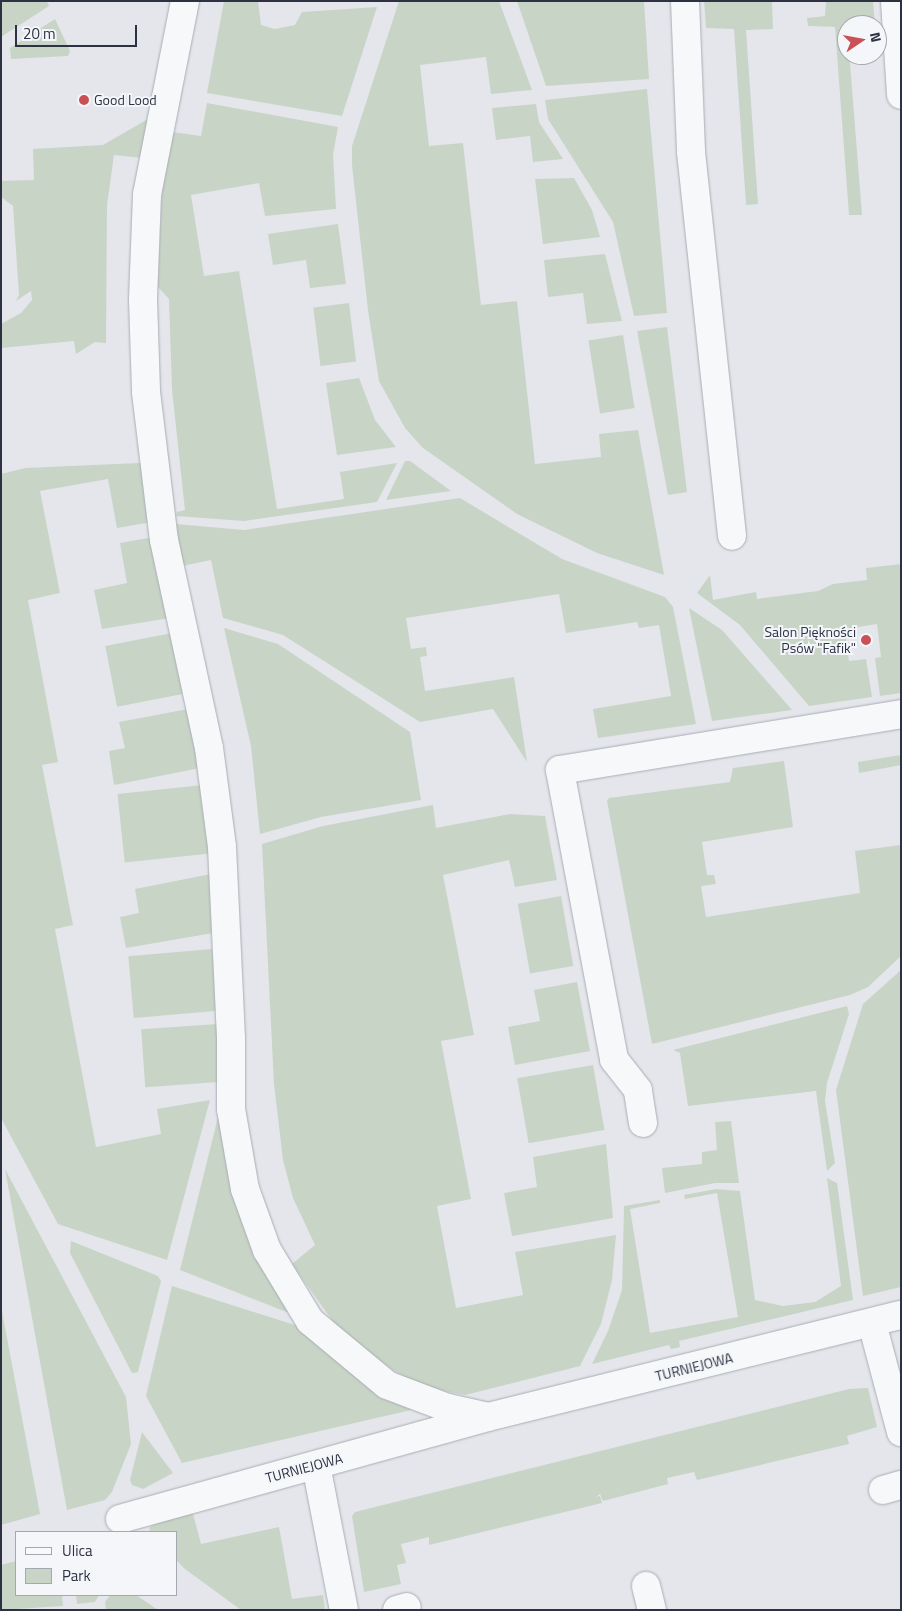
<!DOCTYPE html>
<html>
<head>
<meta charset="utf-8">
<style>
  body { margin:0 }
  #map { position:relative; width:902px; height:1611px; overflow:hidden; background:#e4e6eb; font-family:"Titillium Web",sans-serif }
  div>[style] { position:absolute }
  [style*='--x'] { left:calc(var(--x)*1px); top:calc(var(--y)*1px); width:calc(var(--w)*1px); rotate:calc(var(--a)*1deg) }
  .green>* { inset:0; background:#c8d5c6; transform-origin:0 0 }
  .roads { filter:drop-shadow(0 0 1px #a9acb5) drop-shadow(0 0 1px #a9acb5) }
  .minor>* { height:28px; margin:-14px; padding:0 14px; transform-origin:14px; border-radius:14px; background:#f7f8fa }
  .dots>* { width:14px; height:14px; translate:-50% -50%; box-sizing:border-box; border:2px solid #f4f6f9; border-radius:50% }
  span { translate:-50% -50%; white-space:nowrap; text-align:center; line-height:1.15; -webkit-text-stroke:4px #f4f6f9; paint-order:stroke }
  .poi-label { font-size:14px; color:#2d3243 }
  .left { translate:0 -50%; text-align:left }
  .right { translate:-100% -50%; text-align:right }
  .street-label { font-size:14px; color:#2d3243 }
  .frame { position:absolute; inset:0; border:2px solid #2d3243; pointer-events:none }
  .legend { position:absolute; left:15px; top:1531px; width:162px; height:65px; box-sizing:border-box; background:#f4f6f9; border:1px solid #a4a8b0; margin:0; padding:6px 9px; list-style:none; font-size:15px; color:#2d3243 }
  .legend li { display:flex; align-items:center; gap:10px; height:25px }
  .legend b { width:25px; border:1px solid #a4a8b0 }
  .north { position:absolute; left:837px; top:15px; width:50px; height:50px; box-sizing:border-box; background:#f4f6f9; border:1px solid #a4a8b0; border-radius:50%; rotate:78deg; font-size:14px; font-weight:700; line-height:20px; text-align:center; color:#2d3243 }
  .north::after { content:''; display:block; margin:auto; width:18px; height:22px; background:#c95156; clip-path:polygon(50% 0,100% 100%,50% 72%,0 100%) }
  .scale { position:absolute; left:15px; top:25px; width:122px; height:22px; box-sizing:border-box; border:2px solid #2d3243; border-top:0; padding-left:6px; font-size:15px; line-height:18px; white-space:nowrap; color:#2d3243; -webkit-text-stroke:4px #f4f6f9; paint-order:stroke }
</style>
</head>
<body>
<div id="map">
  <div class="green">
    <i style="clip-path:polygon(1px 1px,47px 1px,49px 6px,1px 37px)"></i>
    <i style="clip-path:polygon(224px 1px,258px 1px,261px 25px,275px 29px,295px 25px,302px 12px,377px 7px,342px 116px,207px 93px)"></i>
    <i style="clip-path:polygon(399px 1px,499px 1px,532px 90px,491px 94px,486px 57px,420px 65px,429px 146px,463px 143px,481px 305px,517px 301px,535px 464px,601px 457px,599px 434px,638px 430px,664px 575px,597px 553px,517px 514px,423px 448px,405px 428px,379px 381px,368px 310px,352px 165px,352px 146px)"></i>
    <i style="clip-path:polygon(517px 1px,644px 1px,649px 79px,546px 86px)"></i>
    <i style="clip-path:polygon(704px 1px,772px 1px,773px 29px,746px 30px,758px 204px,746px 205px,734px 29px,706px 28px)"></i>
    <i style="clip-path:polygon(826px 1px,873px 1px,875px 25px,847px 25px,862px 215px,849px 215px,835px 27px,808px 26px,807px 18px,825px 16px)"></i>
    <i style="clip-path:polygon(55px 19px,70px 51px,68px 56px,11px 59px,10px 48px)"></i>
    <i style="clip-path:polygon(647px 89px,667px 313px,634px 316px,613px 222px,548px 119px,545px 100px)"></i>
    <i style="clip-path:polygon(207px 103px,338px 127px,333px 155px,336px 209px,265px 216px,259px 183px,191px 195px,204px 276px,239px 271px,277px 509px,344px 499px,340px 472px,397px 463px,377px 502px,244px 521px,176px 516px,177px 512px,185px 510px,172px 390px,169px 299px,158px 287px,162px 187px,172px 132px,201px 136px)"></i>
    <i style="clip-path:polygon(536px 104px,539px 122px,563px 159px,533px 162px,530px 136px,496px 140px,492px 108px)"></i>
    <i style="clip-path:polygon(148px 119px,142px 158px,114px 155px,107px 205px,106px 343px,95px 342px,76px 354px,74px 341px,1px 348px,1px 324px,21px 313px,32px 300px,31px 291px,16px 301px,19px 295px,13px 206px,1px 197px,1px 181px,34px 180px,33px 149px,103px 145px)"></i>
    <i style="clip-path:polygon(574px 178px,592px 210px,600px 237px,543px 244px,535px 179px)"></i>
    <i style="clip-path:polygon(338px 224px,346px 284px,310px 288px,306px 260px,273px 265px,268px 234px)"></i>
    <i style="clip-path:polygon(605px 254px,622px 321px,587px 324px,583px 293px,548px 297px,544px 260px)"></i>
    <i style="left:349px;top:303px;width:59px;height:36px;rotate:83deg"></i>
    <i style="clip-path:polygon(667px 327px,687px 492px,668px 495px,637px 331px)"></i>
    <i style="left:623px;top:335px;width:74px;height:35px;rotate:81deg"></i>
    <i style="clip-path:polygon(359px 378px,375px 420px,396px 447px,337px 455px,326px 383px)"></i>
    <i style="clip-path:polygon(405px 461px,410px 461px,451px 491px,386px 500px)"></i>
    <i style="clip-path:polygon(139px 463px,146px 467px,152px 522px,117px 528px,108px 479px,40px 491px,60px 593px,28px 600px,58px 762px,42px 765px,73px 925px,55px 929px,96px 1147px,161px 1134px,157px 1109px,210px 1100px,167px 1260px,58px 1224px,1px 1118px,1px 474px,25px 468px)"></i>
    <i style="clip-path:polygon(460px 498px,562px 559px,665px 597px,673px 607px,696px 724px,598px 738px,593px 709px,671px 696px,659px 625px,639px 628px,637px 622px,566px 633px,559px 594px,406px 618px,411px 649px,426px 647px,427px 656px,420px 657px,425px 691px,514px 677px,527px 762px,493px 709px,420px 722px,283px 635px,223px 618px,211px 560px,182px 566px,176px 524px,244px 530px)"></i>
    <i style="clip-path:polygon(154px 537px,170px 618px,102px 629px,94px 590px,127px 583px,120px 543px)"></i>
    <i style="clip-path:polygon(901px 564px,901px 693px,880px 696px,875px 658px,881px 657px,877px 624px,845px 629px,849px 661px,866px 659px,872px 697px,809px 706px,740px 625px,697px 593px,710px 575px,713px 600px,756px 592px,757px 599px,818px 591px,833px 584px,867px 580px,866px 568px)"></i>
    <i style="clip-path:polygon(689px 608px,722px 630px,792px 710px,712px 721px)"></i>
    <i style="clip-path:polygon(224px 628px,278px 644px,410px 732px,421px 800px,321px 817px,260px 834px,251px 746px)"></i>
    <i style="left:172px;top:633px;width:62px;height:68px;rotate:79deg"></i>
    <i style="clip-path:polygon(188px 709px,200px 768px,114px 785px,109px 751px,125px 748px,119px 722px)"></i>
    <i style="clip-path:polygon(901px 755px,901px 765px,859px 773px,858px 762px)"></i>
    <i style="clip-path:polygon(784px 761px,793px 827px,702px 842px,707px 875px,714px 875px,716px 884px,701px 886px,706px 917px,860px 893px,855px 851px,901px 845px,901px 956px,868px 987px,850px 995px,652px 1044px,607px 801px,609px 798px,730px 782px,733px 768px)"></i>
    <i style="left:203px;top:785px;width:69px;height:86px;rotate:84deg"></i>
    <i style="clip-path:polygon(433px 805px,436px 828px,510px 814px,545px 816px,557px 880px,515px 887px,509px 860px,443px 875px,474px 1035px,441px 1041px,471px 1199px,437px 1206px,456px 1308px,523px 1295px,515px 1252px,616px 1235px,612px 1280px,601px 1324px,580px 1366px,465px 1395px,426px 1388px,393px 1370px,359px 1345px,334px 1323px,292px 1264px,315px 1245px,293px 1198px,283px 1160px,274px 1084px,262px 844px,323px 826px)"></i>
    <i style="clip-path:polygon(211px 874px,213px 933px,126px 948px,120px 917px,139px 913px,135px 889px)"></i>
    <i style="left:561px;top:896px;width:71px;height:44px;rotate:80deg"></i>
    <i style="left:212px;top:949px;width:62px;height:84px;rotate:85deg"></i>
    <i style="clip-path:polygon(901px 970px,901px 1287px,863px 1296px,836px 1090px,863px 1004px)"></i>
    <i style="clip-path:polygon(577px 982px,590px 1051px,515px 1065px,508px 1027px,540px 1021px,534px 990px)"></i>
    <i style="clip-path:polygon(847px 1006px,849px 1014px,827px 1083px,825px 1101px,835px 1163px,827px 1171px,816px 1091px,688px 1106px,680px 1053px,673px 1050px)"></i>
    <i style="left:217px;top:1024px;width:58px;height:76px;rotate:86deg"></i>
    <i style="left:593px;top:1065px;width:66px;height:77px;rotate:80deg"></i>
    <i style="clip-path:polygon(220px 1109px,290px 1308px,289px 1313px,180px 1270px)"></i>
    <i style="clip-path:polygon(731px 1121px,739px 1183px,715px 1183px,665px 1193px,662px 1168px,702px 1164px,702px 1152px,717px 1150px,715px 1122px)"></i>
    <i style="clip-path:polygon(606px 1144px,613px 1218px,512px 1236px,504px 1193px,537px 1187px,533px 1157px)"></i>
    <i style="clip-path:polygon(5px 1169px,126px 1397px,131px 1444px,112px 1492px,105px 1500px,67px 1510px)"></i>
    <i style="clip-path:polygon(827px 1178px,837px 1183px,853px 1300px,679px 1341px,680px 1347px,671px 1349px,669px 1345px,592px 1364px,608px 1331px,622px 1290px,624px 1206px,660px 1200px,660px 1203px,630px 1209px,650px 1333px,738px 1317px,717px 1193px,685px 1199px,684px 1195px,716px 1189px,740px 1191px,755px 1300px,783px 1306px,815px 1302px,841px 1286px)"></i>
    <i style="clip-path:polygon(71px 1241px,158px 1276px,161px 1281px,138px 1372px,132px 1373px,70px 1253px)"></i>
    <i style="clip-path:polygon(172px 1286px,301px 1327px,361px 1382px,411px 1410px,182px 1463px,146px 1396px)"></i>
    <i style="clip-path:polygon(1px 1306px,40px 1514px,1px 1525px)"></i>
    <i style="clip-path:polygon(868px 1388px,877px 1427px,847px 1436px,849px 1444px,697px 1480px,694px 1472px,667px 1478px,668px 1484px,603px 1501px,600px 1494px,596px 1497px,600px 1496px,602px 1503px,429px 1545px,429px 1537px,401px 1544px,406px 1563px,397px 1565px,401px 1584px,364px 1592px,352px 1516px,355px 1512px,849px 1389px)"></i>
    <i style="clip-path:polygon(142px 1432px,173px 1473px,143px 1489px,132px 1485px,130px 1480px)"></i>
    <i style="clip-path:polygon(187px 1507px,193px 1514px,201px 1544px,279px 1527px,292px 1599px,323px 1595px,325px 1610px,241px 1610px,185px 1569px,176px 1560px,176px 1532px,149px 1532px,150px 1527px)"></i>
    <i style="clip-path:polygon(16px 1561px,16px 1595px,62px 1595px,63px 1606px,1px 1610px,1px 1565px)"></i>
    <i style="clip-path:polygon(76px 1595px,99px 1595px,95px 1602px,77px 1604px)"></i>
    <i style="clip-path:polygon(110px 1595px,136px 1595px,158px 1610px,106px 1610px,105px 1602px)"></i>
  </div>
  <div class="roads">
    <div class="minor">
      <i style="--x:185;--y:1;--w:198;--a:101.1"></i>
      <i style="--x:147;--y:195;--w:105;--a:92.2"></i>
      <i style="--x:143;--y:300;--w:92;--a:88.1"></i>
      <i style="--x:146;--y:392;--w:149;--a:83.1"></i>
      <i style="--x:164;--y:540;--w:213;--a:77.8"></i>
      <i style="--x:209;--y:748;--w:100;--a:82.5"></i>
      <i style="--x:222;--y:847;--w:192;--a:87.3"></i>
      <i style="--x:231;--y:1039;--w:70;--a:90"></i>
      <i style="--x:231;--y:1109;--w:81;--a:80.1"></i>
      <i style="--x:245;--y:1189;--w:65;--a:70.2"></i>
      <i style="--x:267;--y:1250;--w:83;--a:58.8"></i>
      <i style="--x:310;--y:1321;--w:100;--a:39.7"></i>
      <i style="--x:387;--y:1385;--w:65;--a:20.7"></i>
      <i style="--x:448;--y:1408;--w:41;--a:12.7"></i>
      <i style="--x:488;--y:1417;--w:425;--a:-13.9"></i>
      <i style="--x:685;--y:1;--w:151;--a:87.7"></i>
      <i style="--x:691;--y:152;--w:386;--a:83.9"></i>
      <i style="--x:895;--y:1;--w:94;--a:86.3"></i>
      <i style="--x:643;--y:1123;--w:33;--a:-99"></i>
      <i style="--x:638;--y:1090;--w:39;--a:-128"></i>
      <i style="--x:614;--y:1059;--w:294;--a:-100.6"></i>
      <i style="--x:560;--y:770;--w:346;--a:-9.3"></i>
      <i style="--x:872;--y:1323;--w:113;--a:75.1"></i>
      <i style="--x:316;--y:1465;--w:148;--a:79.1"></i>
      <i style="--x:883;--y:1490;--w:19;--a:-16"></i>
      <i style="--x:120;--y:1519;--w:378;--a:-15.5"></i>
      <i style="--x:646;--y:1586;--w:25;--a:76"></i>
      <i style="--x:397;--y:1610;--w:10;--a:-17"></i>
    </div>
  </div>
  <div class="dots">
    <i style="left:84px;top:100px;background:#c95156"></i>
    <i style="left:866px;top:640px;background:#c95156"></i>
  </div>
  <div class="poi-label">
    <span class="left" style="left:94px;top:100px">Good Lood</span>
    <span class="right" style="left:856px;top:640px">Salon Piękności<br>Psów "Fafik"</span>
  </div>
  <div class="street-label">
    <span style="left:694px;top:1367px;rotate:-14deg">TURNIEJOWA</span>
    <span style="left:304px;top:1468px;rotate:-15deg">TURNIEJOWA</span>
  </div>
  <div class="frame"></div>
  <ul class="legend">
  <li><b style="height:6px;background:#f7f8fa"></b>Ulica</li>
  <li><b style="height:14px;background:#c8d5c6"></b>Park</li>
  </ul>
  <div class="north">N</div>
  <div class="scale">20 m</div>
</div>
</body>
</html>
